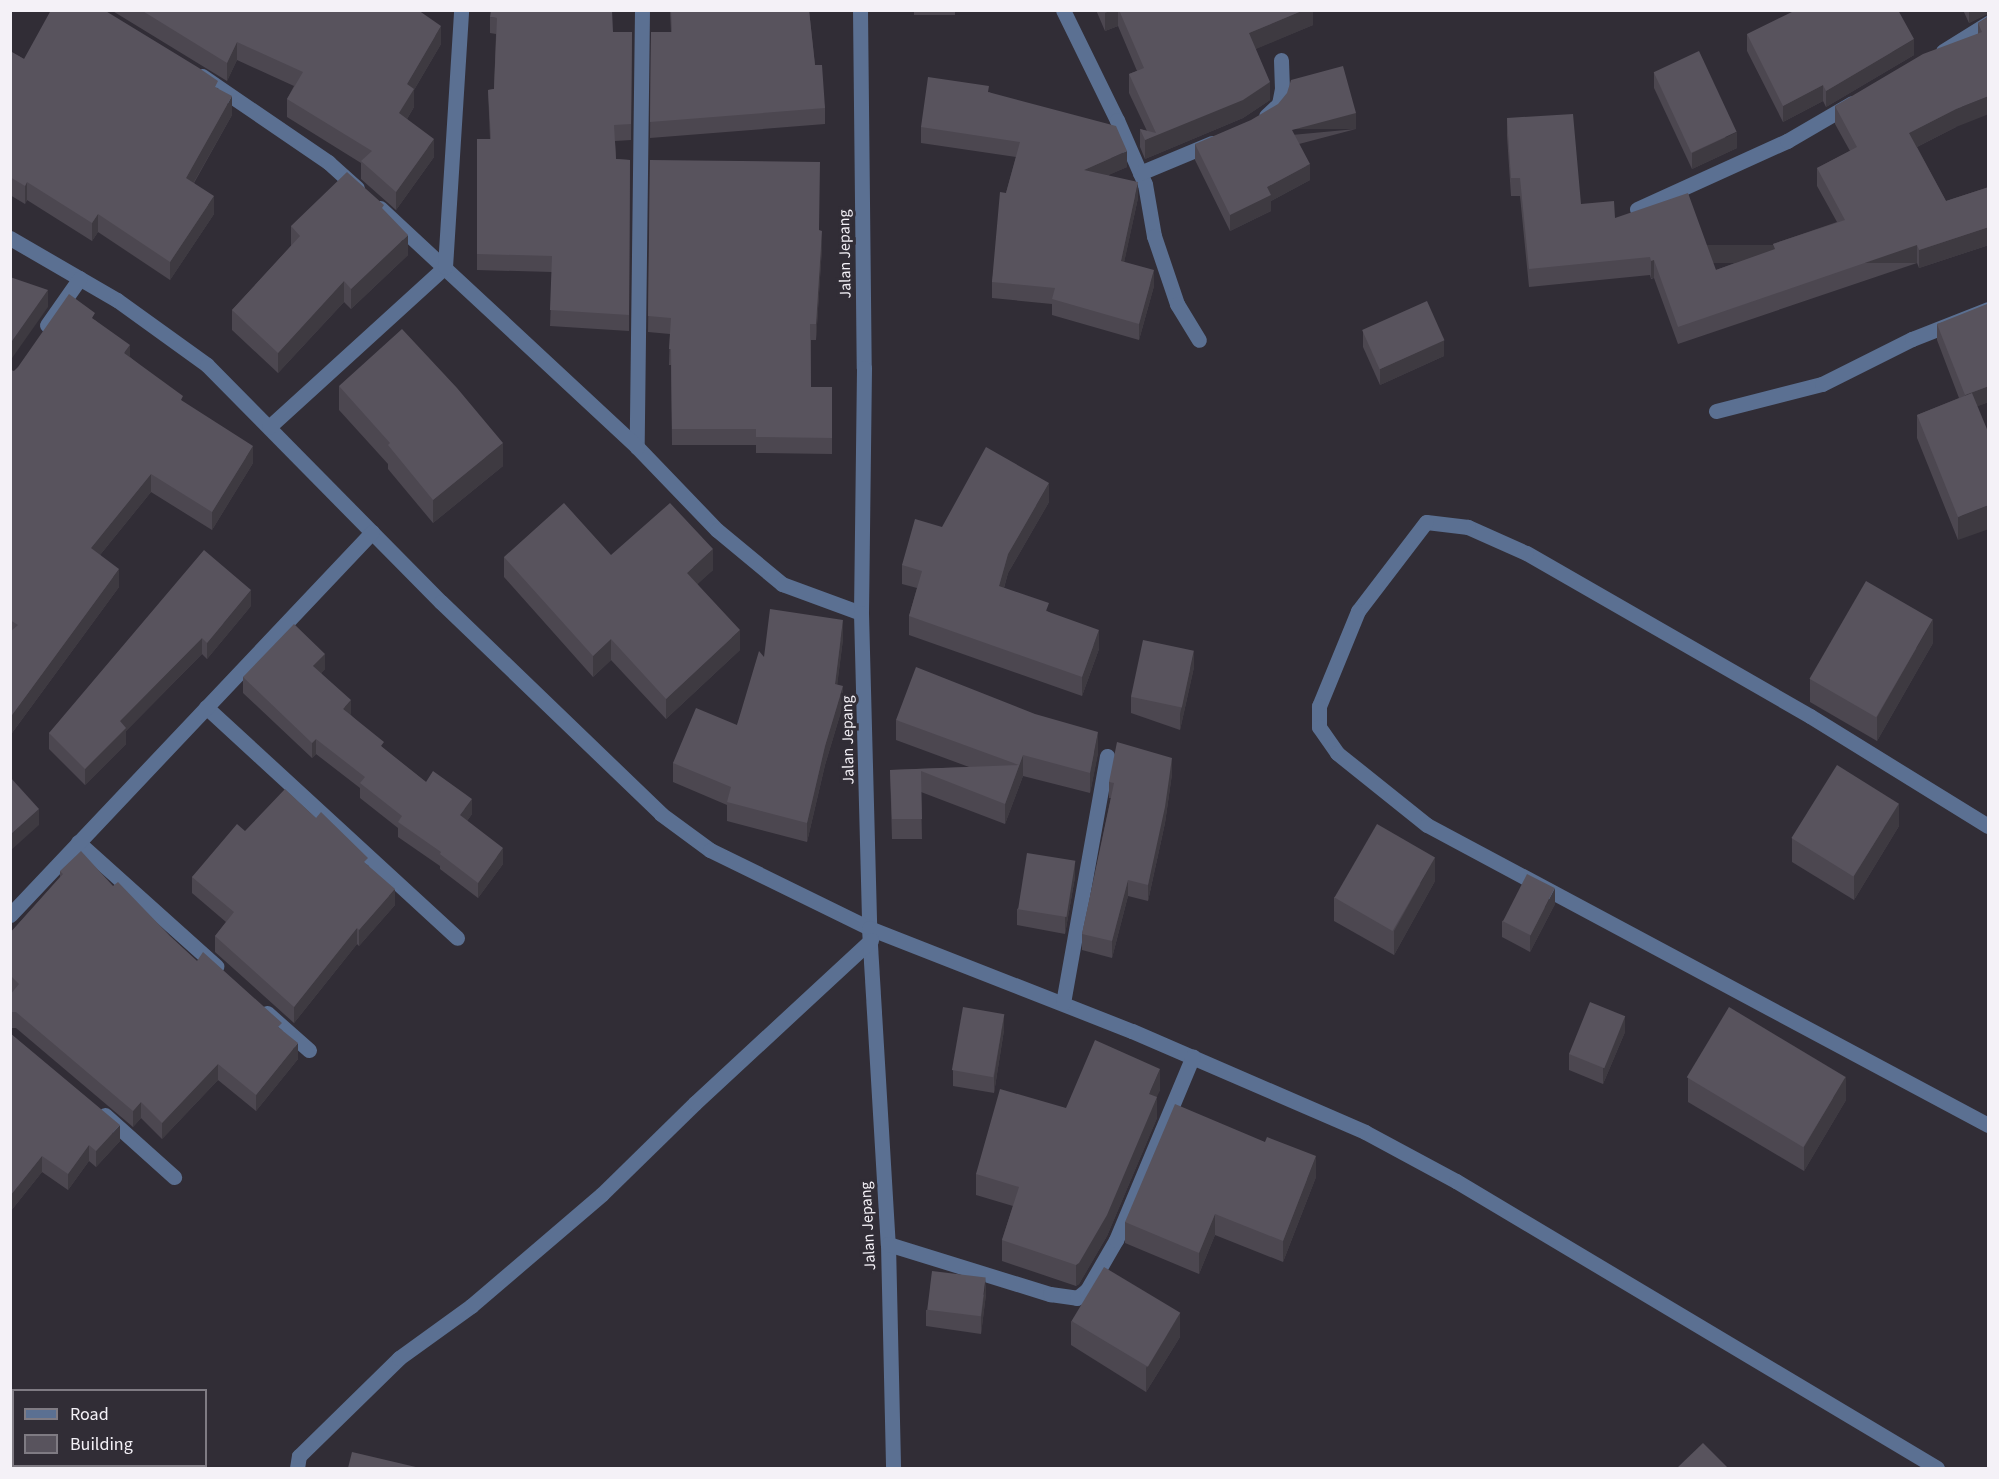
<!DOCTYPE html>
<html>
<head>
<meta charset="utf-8">
<style>
  body { margin:0 }
  #map { position:relative; width:1999px; height:1479px; overflow:hidden; background:#312d36; font-family:"Source Sans 3",sans-serif }
  div>[style] { position:absolute }
  [style*='--x'] { left:calc(var(--x)*1px); top:calc(var(--y)*1px); width:calc(var(--w)*1px); rotate:calc(var(--a)*1deg) }
  .minor>* { height:15px; margin:-7.5px; padding:0 7.5px; transform-origin:7.5px; border-radius:7.5px; background:#5b7092 }
  .wall>* { inset:0; background:#4c4750; transform-origin:0 0 }
  .shaded-wall>* { inset:0; background:#3e3a41; transform-origin:0 0 }
  .building>* { inset:0; background:#58535d; transform-origin:0 0 }
  span { translate:-50% -50%; white-space:nowrap; text-align:center; line-height:1.15; -webkit-text-stroke:6px #312d36; paint-order:stroke }
  .street-label { font-size:16px; color:#f4f1f7 }
  .frame { position:absolute; inset:0; border:12px solid #f4f1f7; pointer-events:none }
  .legend { position:absolute; left:12px; top:1389px; width:195px; height:78px; box-sizing:border-box; background:#312d36; border:2px solid #7f7b83; margin:0; padding:8px 10px; list-style:none; font-size:18px; color:#f4f1f7 }
  .legend li { display:flex; align-items:center; gap:12px; height:30px }
  .legend b { width:30px; border:2px solid #7f7b83 }
</style>
</head>
<body>
<div id="map">
  <div class="minor">
    <i style="--x:642;--y:10;--w:437;--a:90.7"></i>
    <i style="--x:637;--y:447;--w:115;--a:46.1"></i>
    <i style="--x:717;--y:530;--w:85;--a:39.7"></i>
    <i style="--x:782;--y:584;--w:84;--a:20.2"></i>
    <i style="--x:860;--y:10;--w:358;--a:89.4"></i>
    <i style="--x:864;--y:368;--w:245;--a:90.7"></i>
    <i style="--x:861;--y:613;--w:315;--a:88.5"></i>
    <i style="--x:869;--y:928;--w:317;--a:86.6"></i>
    <i style="--x:888;--y:1244;--w:224;--a:88.7"></i>
    <i style="--x:1063;--y:10;--w:123;--a:63.9"></i>
    <i style="--x:1117;--y:120;--w:70;--a:66.4"></i>
    <i style="--x:1145;--y:184;--w:53;--a:80.2"></i>
    <i style="--x:1154;--y:236;--w:72;--a:71.3"></i>
    <i style="--x:1177;--y:304;--w:42;--a:58.6"></i>
    <i style="--x:1943;--y:51;--w:53;--a:-31.9"></i>
    <i style="--x:202;--y:76;--w:153;--a:34.3"></i>
    <i style="--x:328;--y:162;--w:39;--a:42"></i>
    <i style="--x:1266;--y:116;--w:18;--a:-43"></i>
    <i style="--x:1279;--y:104;--w:15;--a:-79"></i>
    <i style="--x:1282;--y:89;--w:29;--a:-92"></i>
    <i style="--x:1140;--y:173;--w:78;--a:-22.6"></i>
    <i style="--x:380;--y:208;--w:351;--a:42.9"></i>
    <i style="--x:1637;--y:209;--w:165;--a:-24.4"></i>
    <i style="--x:1787;--y:141;--w:75;--a:-30.3"></i>
    <i style="--x:10;--y:238;--w:124;--a:30.1"></i>
    <i style="--x:117;--y:300;--w:111;--a:35.8"></i>
    <i style="--x:207;--y:365;--w:333;--a:45.4"></i>
    <i style="--x:441;--y:602;--w:306;--a:43.9"></i>
    <i style="--x:661;--y:814;--w:61;--a:36.3"></i>
    <i style="--x:710;--y:850;--w:177;--a:26.1"></i>
    <i style="--x:869;--y:928;--w:282;--a:21.4"></i>
    <i style="--x:1132;--y:1031;--w:254;--a:23.4"></i>
    <i style="--x:1365;--y:1132;--w:103;--a:28.3"></i>
    <i style="--x:1456;--y:1181;--w:560;--a:30.82"></i>
    <i style="--x:47;--y:325;--w:57;--a:-54.9"></i>
    <i style="--x:1716;--y:411;--w:109;--a:-14.3"></i>
    <i style="--x:1822;--y:384;--w:101;--a:-26.6"></i>
    <i style="--x:1912;--y:339;--w:82;--a:-21.5"></i>
    <i style="--x:269;--y:427;--w:238;--a:-42.3"></i>
    <i style="--x:445;--y:267;--w:257;--a:-86.4"></i>
    <i style="--x:206;--y:707;--w:341;--a:42.6"></i>
    <i style="--x:1988;--y:826;--w:209;--a:-148.3"></i>
    <i style="--x:1810;--y:716;--w:327;--a:-150.1"></i>
    <i style="--x:1526;--y:553;--w:64;--a:-155.9"></i>
    <i style="--x:1468;--y:527;--w:42;--a:-173.2"></i>
    <i style="--x:1426;--y:522;--w:112;--a:127.4"></i>
    <i style="--x:1358;--y:611;--w:103;--a:112.3"></i>
    <i style="--x:1319;--y:706;--w:21;--a:90"></i>
    <i style="--x:1319;--y:727;--w:32;--a:55"></i>
    <i style="--x:1337;--y:753;--w:115;--a:38.7"></i>
    <i style="--x:1427;--y:825;--w:636;--a:28.14"></i>
    <i style="--x:78;--y:842;--w:186;--a:41.9"></i>
    <i style="--x:10;--y:915;--w:527;--a:-46.61"></i>
    <i style="--x:1063;--y:1003;--w:251;--a:-79.9"></i>
    <i style="--x:267;--y:1013;--w:56;--a:41.4"></i>
    <i style="--x:105;--y:1115;--w:93;--a:41.9"></i>
    <i style="--x:888;--y:1244;--w:170;--a:17.2"></i>
    <i style="--x:1050;--y:1294;--w:27;--a:8"></i>
    <i style="--x:1077;--y:1298;--w:13;--a:-39"></i>
    <i style="--x:1087;--y:1290;--w:58;--a:-59.9"></i>
    <i style="--x:1116;--y:1240;--w:199;--a:-67.3"></i>
    <i style="--x:297;--y:1468;--w:12;--a:-81"></i>
    <i style="--x:299;--y:1456;--w:140;--a:-44.4"></i>
    <i style="--x:399;--y:1358;--w:89;--a:-35.8"></i>
    <i style="--x:471;--y:1306;--w:172;--a:-40.5"></i>
    <i style="--x:602;--y:1194;--w:130;--a:-44.4"></i>
    <i style="--x:695;--y:1103;--w:240;--a:-42.8"></i>
  </div>
  <div class="wall">
    <i style="clip-path:polygon(111px 10px,418px 10px,441px 44px,414px 90px,414px 107px,407px 119px,434px 157px,396px 210px,361px 179px,361px 163px,287px 117px,287px 99px,294px 86px,237px 60px,227px 81px)"></i>
    <i style="clip-path:polygon(670px 10px,809px 10px,815px 65px,825px 108px,825px 124px,650px 138px,651px 32px,671px 32px)"></i>
    <i style="left:914px;top:10px;width:41px;height:5px"></i>
    <i style="clip-path:polygon(1096px 10px,1313px 10px,1313px 25px,1255px 49px,1270px 100px,1243px 118px,1145px 159px,1140px 147px,1140px 129px,1147px 131px,1129px 93px,1129px 74px,1137px 71px,1118px 26px,1105px 31px)"></i>
    <i style="clip-path:polygon(1963px 10px,1989px 10px,1989px 13px,1969px 23px)"></i>
    <i style="clip-path:polygon(1989px 16px,1956px 127px,1917px 147px,1946px 201px,1989px 187px,1989px 245px,1919px 268px,1917px 263px,1678px 344px,1654px 278px,1651px 279px,1650px 275px,1529px 287px,1520px 196px,1511px 196px,1507px 136px,1507px 118px,1581px 204px,1615px 218px,1716px 270px,1773px 249px,1773px 244px,1837px 222px,1817px 186px,1817px 168px,1850px 151px,1835px 124px,1835px 106px,1978px 34px,1978px 23px)"></i>
    <i style="clip-path:polygon(490px 17px,613px 32px,632px 32px,631px 140px,615px 141px,616px 159px,630px 160px,629px 331px,550px 326px,552px 272px,477px 270px,477px 139px,490px 139px,488px 90px,494px 89px,496px 34px,490px 33px)"></i>
    <i style="clip-path:polygon(1747px 34px,1914px 55px,1826px 107px,1823px 101px,1783px 122px,1747px 51px)"></i>
    <i style="clip-path:polygon(10px 51px,24px 59px,218px 88px,232px 115px,194px 183px,214px 214px,170px 280px,98px 232px,92px 241px,27px 200px,25px 204px,10px 195px)"></i>
    <i style="clip-path:polygon(1654px 72px,1737px 148px,1692px 169px,1654px 88px)"></i>
    <i style="clip-path:polygon(989px 92px,1127px 167px,1108px 175px,1138px 198px,1124px 262px,1154px 286px,1139px 340px,1052px 315px,1052px 304px,992px 298px,992px 282px,1006px 193px,1016px 157px,921px 143px,921px 127px)"></i>
    <i style="clip-path:polygon(1356px 129px,1299px 144px,1310px 180px,1271px 201px,1271px 211px,1230px 231px,1195px 160px,1195px 144px)"></i>
    <i style="clip-path:polygon(650px 160px,819px 230px,822px 247px,816px 340px,811px 340px,811px 387px,832px 387px,832px 454px,756px 453px,756px 445px,672px 445px,671px 365px,669px 365px,670px 334px,648px 332px)"></i>
    <i style="clip-path:polygon(384px 211px,408px 255px,351px 309px,344px 302px,278px 373px,232px 330px,232px 310px,291px 246px,291px 226px)"></i>
    <i style="clip-path:polygon(1989px 309px,1989px 402px,1977px 406px,1958px 540px,1917px 438px,1917px 415px,1959px 398px,1937px 340px,1937px 324px)"></i>
    <i style="clip-path:polygon(95px 320px,130px 357px,183px 402px,253px 463px,212px 530px,151px 492px,100px 555px,119px 587px,12px 733px,10px 731px,10px 370px,14px 371px)"></i>
    <i style="clip-path:polygon(1363px 331px,1444px 356px,1380px 385px,1363px 347px)"></i>
    <i style="clip-path:polygon(339px 386px,503px 466px,433px 523px,388px 469px,388px 464px,339px 410px)"></i>
    <i style="clip-path:polygon(1049px 502px,1008px 573px,1004px 588px,1049px 612px,1099px 649px,1082px 696px,909px 635px,909px 616px,917px 588px,902px 584px,902px 565px,942px 527px)"></i>
    <i style="clip-path:polygon(611px 555px,713px 570px,697px 584px,740px 650px,666px 719px,611px 660px,593px 677px,504px 577px,504px 557px)"></i>
    <i style="clip-path:polygon(251px 606px,207px 659px,202px 654px,126px 731px,126px 744px,85px 785px,49px 749px,49px 733px)"></i>
    <i style="clip-path:polygon(843px 639px,837px 685px,843px 705px,825px 765px,807px 842px,727px 821px,727px 805px,673px 782px,673px 763px,737px 725px,764px 657px)"></i>
    <i style="clip-path:polygon(1933px 643px,1877px 741px,1810px 702px,1810px 679px)"></i>
    <i style="clip-path:polygon(1194px 667px,1180px 730px,1131px 713px,1131px 697px)"></i>
    <i style="clip-path:polygon(325px 669px,321px 673px,351px 715px,384px 749px,426px 782px,472px 814px,467px 821px,503px 864px,478px 898px,440px 869px,440px 866px,398px 837px,398px 828px,360px 798px,360px 788px,316px 754px,312px 758px,243px 693px,243px 677px)"></i>
    <i style="clip-path:polygon(896px 720px,1098px 753px,1090px 793px,1023px 776px,1005px 824px,921px 792px,922px 839px,892px 839px,890px 770px,969px 767px,896px 740px)"></i>
    <i style="clip-path:polygon(1172px 774px,1165px 823px,1148px 901px,1128px 896px,1112px 958px,1082px 950px,1082px 934px,1111px 798px,1109px 798px,1109px 782px)"></i>
    <i style="clip-path:polygon(1899px 826px,1854px 900px,1792px 862px,1792px 838px)"></i>
    <i style="clip-path:polygon(245px 831px,368px 865px,395px 905px,359px 946px,357px 944px,294px 1023px,215px 952px,215px 936px,226px 922px,192px 893px,192px 877px)"></i>
    <i style="clip-path:polygon(60px 871px,113px 886px,197px 961px,282px 1030px,298px 1059px,256px 1111px,218px 1080px,162px 1139px,141px 1118px,133px 1127px,16px 1028px,10px 1028px,10px 995px,12px 993px,10px 991px,10px 933px,60px 877px)"></i>
    <i style="clip-path:polygon(1075px 877px,1065px 934px,1017px 925px,1017px 909px)"></i>
    <i style="clip-path:polygon(1435px 881px,1394px 955px,1334px 921px,1334px 897px)"></i>
    <i style="clip-path:polygon(1555px 904px,1530px 952px,1502px 937px,1502px 921px)"></i>
    <i style="clip-path:polygon(1004px 1030px,994px 1093px,953px 1086px,953px 1070px)"></i>
    <i style="clip-path:polygon(1625px 1032px,1603px 1084px,1569px 1070px,1569px 1054px)"></i>
    <i style="clip-path:polygon(10px 1033px,120px 1141px,96px 1167px,89px 1161px,68px 1190px,42px 1172px,10px 1212px)"></i>
    <i style="clip-path:polygon(1688px 1078px,1846px 1100px,1804px 1171px,1688px 1102px)"></i>
    <i style="clip-path:polygon(1160px 1090px,1156px 1097px,1157px 1118px,1107px 1236px,1079px 1284px,1076px 1286px,1002px 1261px,1002px 1240px,1013px 1206px,976px 1195px,976px 1174px,1066px 1108px)"></i>
    <i style="clip-path:polygon(1316px 1177px,1283px 1262px,1215px 1235px,1199px 1274px,1125px 1243px,1125px 1222px)"></i>
    <i style="clip-path:polygon(986px 1294px,981px 1334px,926px 1326px,926px 1310px)"></i>
    <i style="clip-path:polygon(1071px 1321px,1180px 1337px,1146px 1392px,1071px 1345px)"></i>
  </div>
  <div class="shaded-wall">
    <i style="clip-path:polygon(1112px 10px,1118px 10px,1118px 26px,1105px 31px,1105px 13px)"></i>
    <i style="clip-path:polygon(1304px 10px,1313px 10px,1313px 25px,1249px 52px,1249px 33px)"></i>
    <i style="clip-path:polygon(1969px 10px,1989px 10px,1989px 13px,1969px 23px)"></i>
    <i style="clip-path:polygon(441px 26px,441px 44px,414px 90px,414px 107px,399px 132px,399px 113px,407px 84px)"></i>
    <i style="clip-path:polygon(1914px 39px,1914px 55px,1826px 107px,1826px 91px)"></i>
    <i style="clip-path:polygon(237px 42px,237px 60px,227px 81px,227px 63px)"></i>
    <i style="clip-path:polygon(1270px 82px,1270px 100px,1243px 118px,1145px 159px,1145px 140px)"></i>
    <i style="clip-path:polygon(1823px 85px,1823px 101px,1783px 122px,1783px 106px)"></i>
    <i style="clip-path:polygon(232px 96px,232px 115px,186px 196px,186px 178px)"></i>
    <i style="clip-path:polygon(1989px 96px,1989px 114px,1956px 127px,1909px 151px,1909px 133px,1956px 109px)"></i>
    <i style="left:1356px;top:113px;width:16px;height:66px;rotate:90deg"></i>
    <i style="clip-path:polygon(1737px 132px,1737px 148px,1692px 169px,1692px 153px)"></i>
    <i style="clip-path:polygon(434px 139px,434px 157px,396px 210px,396px 192px)"></i>
    <i style="clip-path:polygon(1127px 151px,1127px 167px,1084px 186px,1084px 170px)"></i>
    <i style="clip-path:polygon(1310px 164px,1310px 180px,1271px 201px,1271px 211px,1230px 231px,1230px 215px,1267px 187px)"></i>
    <i style="clip-path:polygon(27px 182px,27px 200px,25px 204px,25px 186px)"></i>
    <i style="clip-path:polygon(1138px 182px,1138px 198px,1121px 277px,1121px 261px)"></i>
    <i style="clip-path:polygon(214px 196px,214px 214px,170px 280px,170px 262px)"></i>
    <i style="clip-path:polygon(98px 214px,98px 232px,92px 241px,92px 223px)"></i>
    <i style="clip-path:polygon(1989px 227px,1989px 245px,1919px 268px,1919px 250px)"></i>
    <i style="clip-path:polygon(822px 231px,822px 247px,816px 340px,816px 324px)"></i>
    <i style="clip-path:polygon(408px 235px,408px 255px,351px 309px,351px 289px)"></i>
    <i style="left:1917px;top:245px;width:18px;height:253px;rotate:90deg"></i>
    <i style="left:1654px;top:260px;width:18px;height:3px;rotate:90deg"></i>
    <i style="clip-path:polygon(1154px 270px,1154px 286px,1139px 340px,1139px 324px)"></i>
    <i style="clip-path:polygon(344px 281px,344px 302px,278px 373px,278px 353px)"></i>
    <i style="clip-path:polygon(48px 290px,48px 307px,10px 361px,10px 344px)"></i>
    <i style="clip-path:polygon(1444px 340px,1444px 356px,1380px 385px,1380px 369px)"></i>
    <i style="clip-path:polygon(130px 345px,130px 363px,124px 353px)"></i>
    <i style="clip-path:polygon(1989px 386px,1989px 402px,1965px 411px,1965px 395px)"></i>
    <i style="clip-path:polygon(503px 443px,503px 466px,433px 523px,433px 500px)"></i>
    <i style="clip-path:polygon(253px 446px,253px 463px,212px 530px,212px 512px)"></i>
    <i style="clip-path:polygon(151px 474px,151px 492px,91px 566px,91px 548px)"></i>
    <i style="clip-path:polygon(1049px 483px,1049px 502px,1008px 573px,999px 605px,999px 586px,1008px 554px)"></i>
    <i style="clip-path:polygon(1989px 505px,1989px 529px,1958px 540px,1958px 517px)"></i>
    <i style="clip-path:polygon(713px 549px,713px 570px,687px 594px,687px 573px)"></i>
    <i style="clip-path:polygon(119px 569px,119px 587px,12px 733px,12px 715px)"></i>
    <i style="clip-path:polygon(251px 590px,251px 606px,207px 659px,207px 643px)"></i>
    <i style="clip-path:polygon(1933px 619px,1933px 643px,1877px 741px,1877px 717px)"></i>
    <i style="clip-path:polygon(843px 620px,843px 639px,835px 703px,835px 684px)"></i>
    <i style="clip-path:polygon(740px 630px,740px 650px,666px 719px,666px 699px)"></i>
    <i style="clip-path:polygon(1099px 630px,1099px 649px,1082px 696px,1082px 677px)"></i>
    <i style="clip-path:polygon(202px 638px,202px 654px,126px 731px,126px 744px,85px 785px,85px 769px,120px 721px)"></i>
    <i style="clip-path:polygon(611px 639px,611px 660px,593px 677px,593px 656px)"></i>
    <i style="clip-path:polygon(1194px 651px,1194px 667px,1180px 730px,1180px 714px)"></i>
    <i style="clip-path:polygon(325px 654px,325px 669px,313px 681px,313px 666px)"></i>
    <i style="clip-path:polygon(843px 686px,843px 705px,825px 765px,807px 842px,807px 823px,825px 746px)"></i>
    <i style="clip-path:polygon(351px 700px,351px 715px,343px 709px)"></i>
    <i style="clip-path:polygon(1098px 732px,1098px 753px,1090px 793px,1090px 773px)"></i>
    <i style="clip-path:polygon(316px 739px,316px 754px,312px 758px,312px 743px)"></i>
    <i style="clip-path:polygon(1023px 755px,1023px 776px,1005px 824px,1005px 804px)"></i>
    <i style="clip-path:polygon(1172px 758px,1172px 774px,1165px 823px,1148px 901px,1148px 885px)"></i>
    <i style="clip-path:polygon(472px 799px,472px 814px,460px 831px,460px 815px)"></i>
    <i style="clip-path:polygon(1899px 803px,1899px 826px,1854px 900px,1854px 876px)"></i>
    <i style="clip-path:polygon(39px 809px,39px 825px,10px 851px,10px 835px)"></i>
    <i style="clip-path:polygon(503px 848px,503px 864px,478px 898px,478px 883px)"></i>
    <i style="clip-path:polygon(1435px 857px,1435px 881px,1394px 955px,1394px 931px)"></i>
    <i style="clip-path:polygon(1075px 861px,1075px 877px,1065px 934px,1065px 917px)"></i>
    <i style="clip-path:polygon(1128px 880px,1128px 896px,1112px 958px,1112px 941px)"></i>
    <i style="clip-path:polygon(1555px 888px,1555px 904px,1530px 952px,1530px 936px)"></i>
    <i style="clip-path:polygon(395px 889px,395px 905px,359px 946px,359px 930px)"></i>
    <i style="clip-path:polygon(357px 928px,357px 944px,294px 1023px,294px 1007px)"></i>
    <i style="clip-path:polygon(1004px 1014px,1004px 1030px,994px 1093px,994px 1077px)"></i>
    <i style="clip-path:polygon(1625px 1016px,1625px 1032px,1603px 1084px,1603px 1068px)"></i>
    <i style="clip-path:polygon(298px 1043px,298px 1059px,256px 1111px,256px 1095px)"></i>
    <i style="clip-path:polygon(218px 1064px,218px 1080px,162px 1139px,162px 1123px)"></i>
    <i style="clip-path:polygon(1160px 1069px,1160px 1090px,1149px 1115px,1149px 1094px)"></i>
    <i style="clip-path:polygon(1846px 1076px,1846px 1100px,1804px 1171px,1804px 1147px)"></i>
    <i style="clip-path:polygon(1157px 1097px,1157px 1118px,1107px 1236px,1079px 1284px,1076px 1286px,1076px 1265px)"></i>
    <i style="clip-path:polygon(141px 1102px,141px 1118px,133px 1127px,133px 1111px)"></i>
    <i style="clip-path:polygon(120px 1125px,120px 1141px,96px 1167px,96px 1151px)"></i>
    <i style="clip-path:polygon(89px 1145px,89px 1161px,68px 1190px,68px 1174px)"></i>
    <i style="clip-path:polygon(42px 1156px,42px 1172px,10px 1212px,10px 1196px)"></i>
    <i style="clip-path:polygon(1316px 1156px,1316px 1177px,1283px 1262px,1283px 1241px)"></i>
    <i style="clip-path:polygon(1215px 1214px,1215px 1235px,1199px 1274px,1199px 1253px)"></i>
    <i style="clip-path:polygon(986px 1278px,986px 1294px,981px 1334px,981px 1318px)"></i>
    <i style="clip-path:polygon(1180px 1313px,1180px 1337px,1146px 1392px,1146px 1368px)"></i>
  </div>
  <div class="building">
    <i style="clip-path:polygon(51px 10px,104px 10px,199px 68px,218px 81px,215px 87px,232px 96px,186px 178px,214px 196px,170px 262px,98px 214px,92px 223px,27px 182px,25px 186px,10px 177px,10px 51px,24px 59px)"></i>
    <i style="clip-path:polygon(141px 10px,418px 10px,441px 26px,407px 84px,414px 89px,399px 113px,434px 139px,396px 192px,361px 161px,372px 151px,287px 99px,303px 72px,237px 42px,227px 63px)"></i>
    <i style="clip-path:polygon(491px 10px,612px 10px,613px 32px,632px 32px,631px 124px,614px 125px,616px 159px,630px 160px,629px 315px,550px 310px,552px 256px,477px 254px,477px 139px,491px 139px,488px 90px,494px 89px,497px 18px,490px 17px)"></i>
    <i style="clip-path:polygon(671px 10px,809px 10px,815px 65px,822px 65px,825px 108px,650px 122px,651px 32px,672px 32px)"></i>
    <i style="clip-path:polygon(1119px 10px,1304px 10px,1249px 33px,1270px 82px,1243px 100px,1145px 140px,1140px 129px,1156px 133px,1129px 74px,1144px 68px)"></i>
    <i style="clip-path:polygon(1796px 10px,1898px 10px,1914px 39px,1826px 91px,1823px 85px,1783px 106px,1747px 34px)"></i>
    <i style="clip-path:polygon(1989px 16px,1989px 96px,1956px 109px,1909px 133px,1946px 201px,1989px 187px,1989px 227px,1919px 250px,1917px 245px,1678px 327px,1654px 260px,1651px 261px,1650px 257px,1529px 269px,1520px 178px,1511px 178px,1507px 118px,1573px 114px,1581px 204px,1614px 201px,1615px 218px,1688px 193px,1716px 270px,1775px 249px,1773px 244px,1845px 220px,1817px 168px,1857px 147px,1835px 106px,1923px 54px,1982px 32px,1978px 23px)"></i>
    <i style="left:1699px;top:51px;width:89px;height:50px;rotate:65deg"></i>
    <i style="clip-path:polygon(1343px 66px,1356px 113px,1292px 130px,1310px 164px,1267px 187px,1271px 195px,1230px 215px,1195px 144px,1251px 120px,1278px 104px,1287px 93px,1291px 80px)"></i>
    <i style="clip-path:polygon(928px 77px,989px 86px,988px 92px,1116px 126px,1127px 151px,1084px 170px,1138px 182px,1121px 261px,1154px 270px,1139px 324px,1052px 299px,1055px 288px,992px 282px,1000px 192px,1006px 193px,1020px 142px,921px 127px)"></i>
    <i style="clip-path:polygon(650px 160px,820px 162px,819px 230px,822px 231px,816px 324px,810px 324px,811px 387px,832px 387px,832px 438px,756px 437px,756px 429px,672px 429px,671px 349px,669px 349px,671px 318px,648px 316px)"></i>
    <i style="clip-path:polygon(347px 172px,384px 205px,382px 208px,408px 235px,351px 289px,344px 281px,278px 353px,232px 310px,300px 236px,291px 226px)"></i>
    <i style="clip-path:polygon(10px 277px,48px 290px,10px 344px)"></i>
    <i style="clip-path:polygon(69px 294px,95px 313px,92px 318px,130px 345px,124px 353px,183px 396px,181px 400px,253px 446px,212px 512px,151px 474px,91px 548px,119px 569px,12px 715px,10px 714px,10px 632px,18px 625px,10px 620px,10px 370px,14px 371px,18px 367px)"></i>
    <i style="left:1427px;top:301px;width:43px;height:71px;rotate:66deg"></i>
    <i style="clip-path:polygon(1987px 304px,1989px 309px,1989px 386px,1965px 395px,1937px 324px)"></i>
    <i style="clip-path:polygon(402px 329px,457px 388px,503px 443px,433px 500px,388px 445px,390px 443px,339px 386px)"></i>
    <i style="clip-path:polygon(1972px 393px,1989px 434px,1989px 505px,1958px 517px,1917px 415px)"></i>
    <i style="clip-path:polygon(986px 447px,1049px 483px,1008px 554px,999px 586px,1049px 603px,1046px 611px,1099px 630px,1082px 677px,909px 616px,922px 571px,902px 565px,915px 519px,942px 527px)"></i>
    <i style="clip-path:polygon(564px 503px,611px 555px,670px 503px,713px 549px,687px 573px,740px 630px,666px 699px,611px 639px,593px 656px,504px 557px)"></i>
    <i style="clip-path:polygon(204px 550px,251px 590px,207px 643px,202px 638px,120px 721px,126px 728px,85px 769px,49px 733px)"></i>
    <i style="left:1866px;top:581px;width:77px;height:113px;rotate:30deg"></i>
    <i style="clip-path:polygon(770px 609px,843px 620px,835px 684px,843px 686px,825px 746px,807px 823px,727px 802px,731px 787px,673px 763px,696px 708px,737px 725px,759px 651px,764px 657px)"></i>
    <i style="clip-path:polygon(294px 624px,325px 654px,313px 666px,351px 700px,343px 709px,384px 742px,381px 746px,426px 782px,433px 771px,472px 799px,460px 815px,503px 848px,478px 883px,440px 854px,441px 852px,398px 822px,402px 816px,360px 783px,365px 777px,316px 739px,312px 743px,243px 677px)"></i>
    <i style="left:1143px;top:640px;width:52px;height:58px;rotate:12deg"></i>
    <i style="clip-path:polygon(916px 667px,1035px 714px,1098px 732px,1090px 773px,1023px 755px,1005px 804px,921px 771px,922px 819px,892px 819px,890px 770px,1019px 765px,896px 720px)"></i>
    <i style="clip-path:polygon(1117px 742px,1172px 758px,1165px 807px,1148px 885px,1128px 880px,1112px 941px,1082px 934px,1114px 783px,1109px 782px)"></i>
    <i style="left:1837px;top:765px;width:73px;height:86px;rotate:32deg"></i>
    <i style="clip-path:polygon(10px 777px,39px 809px,10px 835px)"></i>
    <i style="clip-path:polygon(285px 789px,316px 818px,321px 812px,368px 858px,364px 862px,395px 889px,359px 930px,357px 928px,294px 1007px,215px 936px,234px 912px,192px 877px,237px 824px,245px 831px)"></i>
    <i style="left:1377px;top:824px;width:67px;height:85px;rotate:30deg"></i>
    <i style="clip-path:polygon(81px 851px,113px 886px,118px 882px,170px 936px,197px 961px,203px 952px,282px 1023px,278px 1027px,298px 1043px,256px 1095px,218px 1064px,162px 1123px,141px 1102px,133px 1111px,16px 1012px,10px 1012px,10px 995px,19px 984px,10px 975px,10px 933px,63px 874px,60px 871px)"></i>
    <i style="left:1027px;top:853px;width:49px;height:57px;rotate:9deg"></i>
    <i style="left:1527px;top:874px;width:31px;height:53px;rotate:27deg"></i>
    <i style="left:1590px;top:1002px;width:38px;height:56px;rotate:22deg"></i>
    <i style="left:963px;top:1007px;width:42px;height:64px;rotate:10deg"></i>
    <i style="left:1729px;top:1007px;width:136px;height:82px;rotate:31deg"></i>
    <i style="clip-path:polygon(10px 1033px,120px 1125px,96px 1151px,89px 1145px,68px 1174px,42px 1156px,10px 1196px)"></i>
    <i style="clip-path:polygon(1095px 1040px,1160px 1069px,1149px 1094px,1157px 1097px,1107px 1215px,1079px 1263px,1076px 1265px,1002px 1240px,1019px 1187px,976px 1174px,1000px 1089px,1066px 1108px)"></i>
    <i style="clip-path:polygon(1175px 1104px,1265px 1142px,1267px 1137px,1316px 1156px,1283px 1241px,1215px 1214px,1199px 1253px,1125px 1222px)"></i>
    <i style="left:1104px;top:1267px;width:89px;height:63px;rotate:31deg"></i>
    <i style="left:932px;top:1271px;width:54px;height:39px;rotate:7deg"></i>
    <i style="clip-path:polygon(1703px 1443px,1728px 1468px,1677px 1468px)"></i>
    <i style="clip-path:polygon(352px 1452px,420px 1468px,348px 1468px)"></i>
  </div>
  <div class="street-label">
    <span style="left:845px;top:254px;rotate:-91deg">Jalan Jepang</span>
    <span style="left:848px;top:740px;rotate:-91deg">Jalan Jepang</span>
    <span style="left:868px;top:1226px;rotate:-93deg">Jalan Jepang</span>
  </div>
  <div class="frame"></div>
  <ul class="legend">
  <li><b style="height:8px;background:#5b7092"></b>Road</li>
  <li><b style="height:16px;background:#58535d"></b>Building</li>
  </ul>
</div>
</body>
</html>
